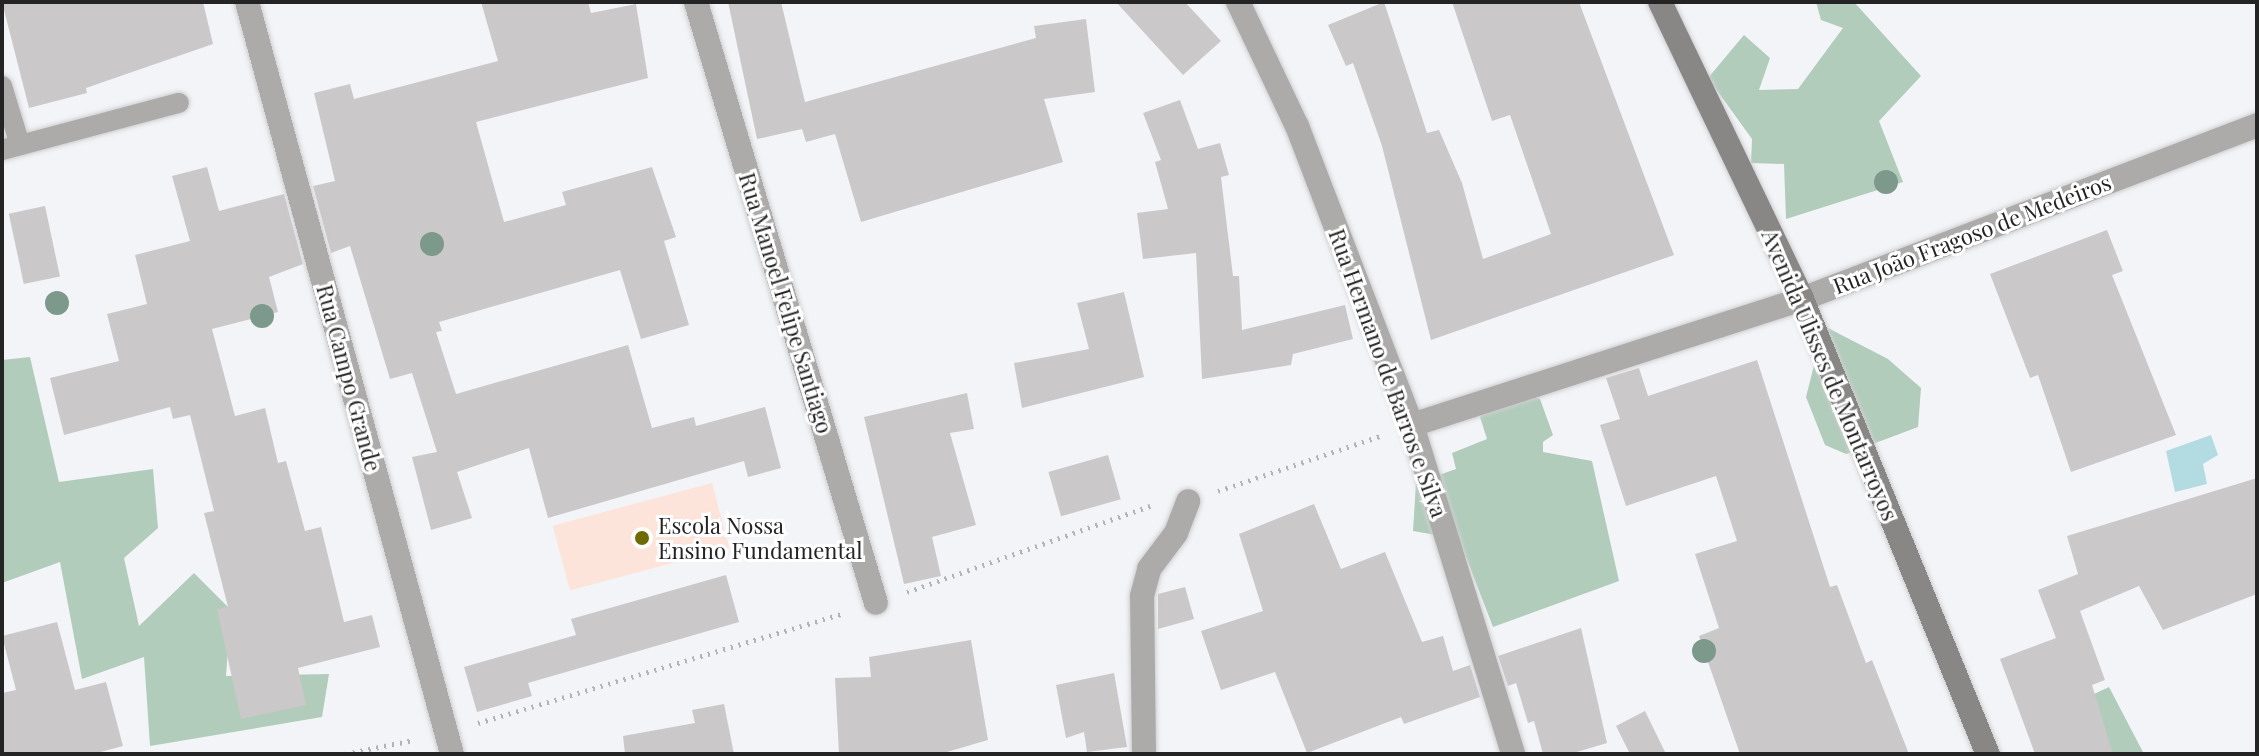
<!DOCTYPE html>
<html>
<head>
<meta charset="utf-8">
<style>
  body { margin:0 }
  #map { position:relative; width:2259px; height:756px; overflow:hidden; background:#f3f4f7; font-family:"Playfair Display",serif }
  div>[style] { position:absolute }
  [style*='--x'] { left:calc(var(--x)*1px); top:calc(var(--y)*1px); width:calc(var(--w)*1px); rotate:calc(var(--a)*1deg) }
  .education>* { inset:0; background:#fde4db; transform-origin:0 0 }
  .green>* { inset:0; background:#b1ccbb }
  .water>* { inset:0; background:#b3dbe2 }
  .building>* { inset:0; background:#cbc8ca; transform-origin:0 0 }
  .path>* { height:5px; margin-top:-2.5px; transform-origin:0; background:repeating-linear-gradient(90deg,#b2b3b5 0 2px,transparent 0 8px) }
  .roads { filter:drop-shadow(0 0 2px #cecfd1) drop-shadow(0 0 2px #cecfd1) }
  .lane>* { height:20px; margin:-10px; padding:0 10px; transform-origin:10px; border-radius:10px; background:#acabaa }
  .street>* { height:24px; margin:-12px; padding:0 12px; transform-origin:12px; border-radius:12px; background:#acabaa }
  .secondary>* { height:24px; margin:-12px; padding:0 12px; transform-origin:12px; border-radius:12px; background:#898786 }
  .trees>* { width:24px; height:24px; margin:-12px; border-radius:50%; background:#7c998b }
  .dots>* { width:22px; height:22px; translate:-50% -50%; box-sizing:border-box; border:4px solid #fff; border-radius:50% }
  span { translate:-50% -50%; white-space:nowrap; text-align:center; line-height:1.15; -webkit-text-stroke:6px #fff; paint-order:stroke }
  .street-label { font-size:22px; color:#242425 }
  .poi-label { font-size:22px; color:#242425 }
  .left { translate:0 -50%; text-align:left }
  .frame { position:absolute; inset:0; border:4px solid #242425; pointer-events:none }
</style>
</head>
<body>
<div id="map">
  <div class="education">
    <i style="left:712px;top:483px;width:67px;height:165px;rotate:75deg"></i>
  </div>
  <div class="green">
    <i style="clip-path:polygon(1816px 2px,1854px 2px,1921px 76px,1879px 121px,1903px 182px,1786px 219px,1784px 164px,1751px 163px,1752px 139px,1708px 78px,1744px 35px,1770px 58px,1759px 90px,1798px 89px,1843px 28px,1821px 20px)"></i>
    <i style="clip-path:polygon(1824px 326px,1888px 359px,1921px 388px,1918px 427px,1846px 454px,1825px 445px,1806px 397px)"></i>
    <i style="clip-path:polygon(30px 357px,59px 482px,153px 469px,158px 528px,124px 558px,139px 626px,194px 573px,231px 610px,226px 676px,329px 674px,322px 717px,150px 746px,144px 657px,82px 679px,60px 562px,2px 583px,2px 360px)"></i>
    <i style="clip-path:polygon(1507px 386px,1540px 399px,1553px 435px,1543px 442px,1543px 452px,1592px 461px,1619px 581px,1493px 627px,1459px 539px,1413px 531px,1416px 483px,1456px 469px,1452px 453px,1487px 439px,1480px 417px)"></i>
    <i style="clip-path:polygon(2109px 687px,2144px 754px,2087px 754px,2064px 708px)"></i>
  </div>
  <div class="water">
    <i style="clip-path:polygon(2211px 435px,2218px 455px,2203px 464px,2207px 484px,2175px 492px,2166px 451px)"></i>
  </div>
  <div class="building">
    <i style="clip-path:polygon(2px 2px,203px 2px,213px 44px,86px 88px,87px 93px,29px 108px)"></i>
    <i style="clip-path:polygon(481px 2px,588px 2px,591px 13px,636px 4px,648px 78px,476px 122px,504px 222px,566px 205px,562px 192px,652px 167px,676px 237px,664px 241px,689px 325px,641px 339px,620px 270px,439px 322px,442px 331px,436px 332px,456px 394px,628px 345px,652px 428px,694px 417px,696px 426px,765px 407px,781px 468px,748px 477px,744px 461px,548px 518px,529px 448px,457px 472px,472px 518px,431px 530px,412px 457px,437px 452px,412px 373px,390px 379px,350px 246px,331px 253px,313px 186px,335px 181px,314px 93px,350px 84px,354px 99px,498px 61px)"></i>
    <i style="clip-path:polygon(728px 2px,781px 2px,805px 102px,1036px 38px,1034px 26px,1086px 19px,1095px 92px,1044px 99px,1063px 162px,861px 222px,835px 134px,806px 142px,802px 129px,757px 139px)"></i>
    <i style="clip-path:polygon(1116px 2px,1185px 2px,1221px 41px,1183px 75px)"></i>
    <i style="clip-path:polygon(1384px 2px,1427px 133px,1439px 130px,1462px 183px,1483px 259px,1551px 234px,1510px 115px,1492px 121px,1452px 2px,1579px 2px,1674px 255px,1431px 340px,1382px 146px,1353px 63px,1346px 66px,1328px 25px)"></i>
    <i style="clip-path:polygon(1180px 100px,1198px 149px,1220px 143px,1229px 175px,1221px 177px,1233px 276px,1239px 276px,1242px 330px,1345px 305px,1353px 339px,1293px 354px,1291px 365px,1202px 379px,1196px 253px,1143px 259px,1137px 213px,1168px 209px,1155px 162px,1161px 160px,1143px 113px)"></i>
    <i style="clip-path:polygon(207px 167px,219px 211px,284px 194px,303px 264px,269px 277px,278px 312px,212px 329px,235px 416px,265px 408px,278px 463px,286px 461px,305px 531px,321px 527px,344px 622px,372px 615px,380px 647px,298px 668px,306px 705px,241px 719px,217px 609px,228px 607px,204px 513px,214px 511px,190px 415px,173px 419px,170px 407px,64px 435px,50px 378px,119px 361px,107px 314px,147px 304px,135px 255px,190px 241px,172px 176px)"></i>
    <i style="left:45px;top:206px;width:72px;height:37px;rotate:78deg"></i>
    <i style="clip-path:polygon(2107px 230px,2123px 271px,2112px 275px,2176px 435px,2071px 472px,2038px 375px,2030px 378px,1990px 274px)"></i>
    <i style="clip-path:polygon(1124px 292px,1144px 377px,1022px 408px,1014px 363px,1089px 349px,1077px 303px)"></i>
    <i style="clip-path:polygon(1757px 360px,1830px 587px,1837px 585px,1866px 663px,1872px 660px,1909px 754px,1740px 754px,1699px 636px,1719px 628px,1695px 554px,1737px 541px,1716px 476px,1626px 506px,1600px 425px,1620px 419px,1606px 378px,1639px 368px,1648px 396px)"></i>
    <i style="clip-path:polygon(967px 393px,974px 429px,950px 433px,976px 525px,932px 537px,941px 576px,904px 584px,864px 417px)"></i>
    <i style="left:1108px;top:455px;width:46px;height:62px;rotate:74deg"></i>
    <i style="clip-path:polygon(2257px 478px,2257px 594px,2163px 630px,2139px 586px,2080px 611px,2105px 680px,2092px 685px,2113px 754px,2035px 754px,2000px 659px,2056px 638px,2038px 590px,2078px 574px,2067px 536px)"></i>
    <i style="clip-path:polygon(1314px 504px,1341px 569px,1385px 552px,1422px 642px,1443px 636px,1453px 671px,1470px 665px,1480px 697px,1404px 724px,1401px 717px,1307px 753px,1275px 672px,1221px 690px,1201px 631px,1263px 611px,1239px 534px)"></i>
    <i style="clip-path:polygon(726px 575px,739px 622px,528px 683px,532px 696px,477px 712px,464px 667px,576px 635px,571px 619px)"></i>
    <i style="clip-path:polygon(1185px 587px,1194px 619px,1158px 629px,1158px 594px)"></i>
    <i style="clip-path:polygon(57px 622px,75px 690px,106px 682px,123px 746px,93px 754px,2px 754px,2px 693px,16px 690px,2px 636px)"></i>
    <i style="clip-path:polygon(1581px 628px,1607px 743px,1570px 754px,1543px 754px,1534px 721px,1528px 723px,1516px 683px,1508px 686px,1498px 656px)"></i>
    <i style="clip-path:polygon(971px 640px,988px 740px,940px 754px,839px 754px,835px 678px,871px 677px,869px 657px)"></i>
    <i style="clip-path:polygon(1114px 673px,1127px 747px,1087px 752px,1084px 732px,1066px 738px,1056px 685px)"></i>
    <i style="clip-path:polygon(724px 704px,734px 754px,625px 754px,623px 736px,695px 723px,692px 710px)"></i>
    <i style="clip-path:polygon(1645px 711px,1666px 754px,1630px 754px,1616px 726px)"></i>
  </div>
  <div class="path">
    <i style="--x:1218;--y:491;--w:174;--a:-18.7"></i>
    <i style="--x:907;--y:592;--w:258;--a:-19.5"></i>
    <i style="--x:478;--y:723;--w:382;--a:-16.7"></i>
    <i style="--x:345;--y:754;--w:70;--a:-11.5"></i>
  </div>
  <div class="roads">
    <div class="lane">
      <i style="--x:2;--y:86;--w:62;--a:73"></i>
      <i style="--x:2;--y:150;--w:183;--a:-14.9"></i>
    </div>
    <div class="street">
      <i style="--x:247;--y:2;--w:779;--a:74.75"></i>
      <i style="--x:696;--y:2;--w:627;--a:73.33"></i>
      <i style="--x:1238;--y:2;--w:137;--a:64.6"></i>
      <i style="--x:1297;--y:126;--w:320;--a:69"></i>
      <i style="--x:1412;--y:425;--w:344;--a:72.9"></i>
      <i style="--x:1412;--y:425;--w:410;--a:-17.9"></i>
      <i style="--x:1802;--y:299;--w:487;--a:-20.9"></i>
      <i style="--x:1144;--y:754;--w:158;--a:-90.7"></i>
      <i style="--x:1142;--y:596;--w:28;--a:-75"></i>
      <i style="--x:1149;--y:569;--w:45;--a:-53.1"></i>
      <i style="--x:1176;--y:533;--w:34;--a:-69"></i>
    </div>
    <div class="secondary">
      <i style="--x:1660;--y:2;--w:329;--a:64.4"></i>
      <i style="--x:1802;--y:299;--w:492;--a:67.8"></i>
    </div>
  </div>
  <div class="trees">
    <i style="left:1886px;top:182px"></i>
    <i style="left:432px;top:244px"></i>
    <i style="left:57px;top:303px"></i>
    <i style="left:262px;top:316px"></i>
    <i style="left:1704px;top:651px"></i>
  </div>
  <div class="dots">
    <i style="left:642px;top:538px;background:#6e6a04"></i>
  </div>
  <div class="street-label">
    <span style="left:1972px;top:234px;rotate:-21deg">Rua João Fragoso de Medeiros</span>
    <span style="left:786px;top:303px;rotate:73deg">Rua Manoel Felipe Santiago</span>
    <span style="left:1388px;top:373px;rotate:70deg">Rua Hermano de Barros e Silva</span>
    <span style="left:1830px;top:375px;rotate:67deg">Avenida Ulisses de Montarroyos</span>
    <span style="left:349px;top:378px;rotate:75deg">Rua Campo Grande</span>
  </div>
  <div class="poi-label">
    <span class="left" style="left:658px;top:538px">Escola Nossa<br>Ensino Fundamental</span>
  </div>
  <div class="frame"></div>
</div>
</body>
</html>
